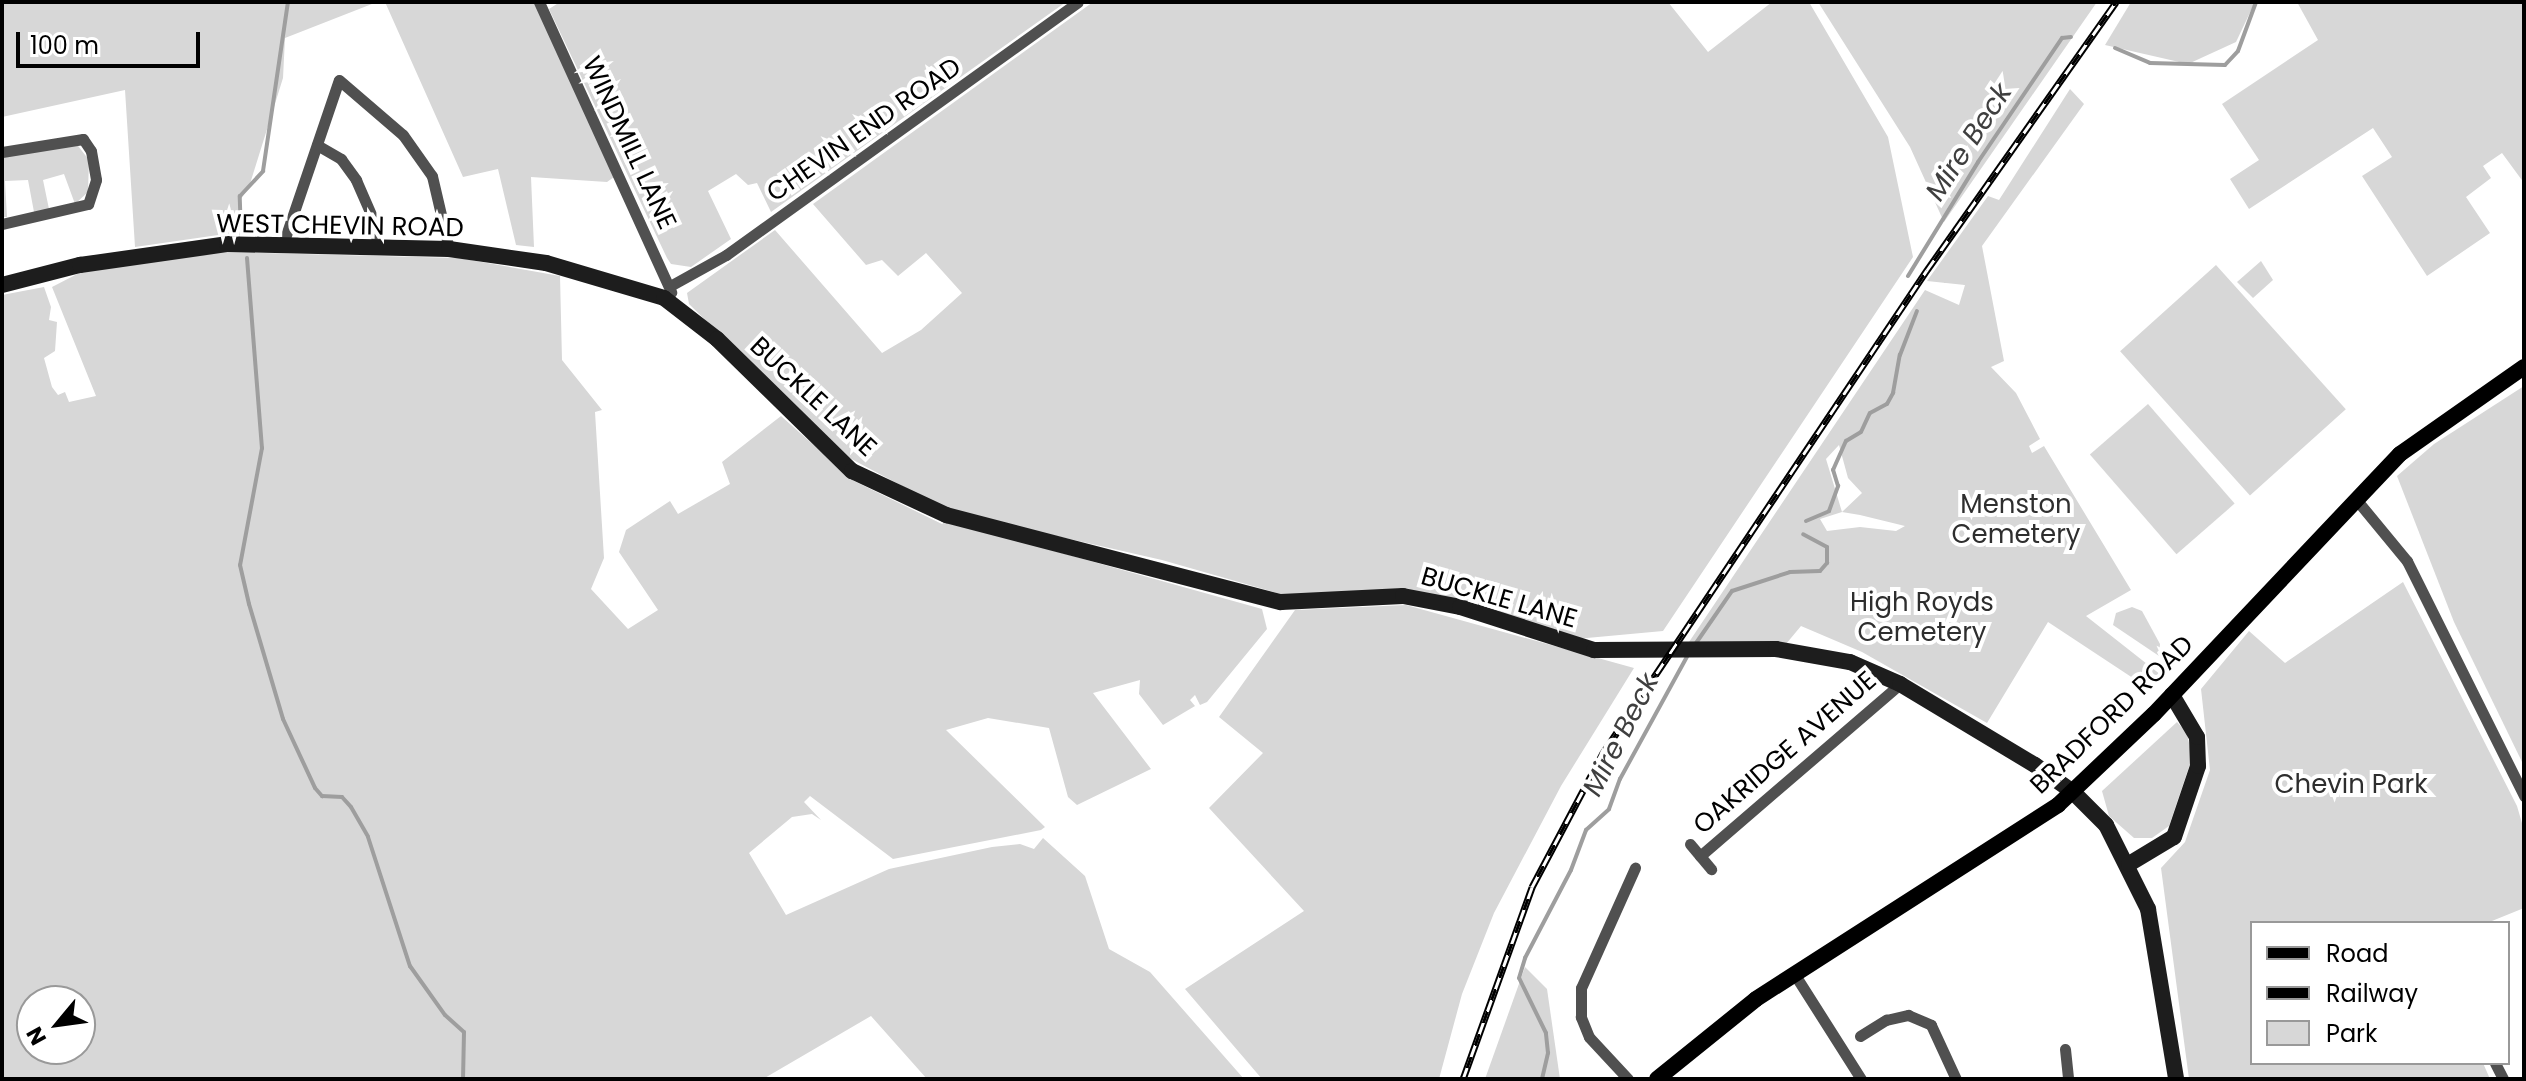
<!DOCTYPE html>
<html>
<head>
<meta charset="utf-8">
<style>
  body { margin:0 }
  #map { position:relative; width:2526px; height:1081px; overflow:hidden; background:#fff; font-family:Poppins,sans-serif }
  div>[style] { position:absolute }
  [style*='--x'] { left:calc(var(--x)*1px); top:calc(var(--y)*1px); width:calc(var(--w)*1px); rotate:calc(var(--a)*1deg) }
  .green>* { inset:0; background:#d7d7d7; transform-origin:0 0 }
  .stream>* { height:4px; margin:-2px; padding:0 2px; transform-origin:2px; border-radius:2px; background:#9e9e9e }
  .street>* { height:11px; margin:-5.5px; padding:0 5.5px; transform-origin:5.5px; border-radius:5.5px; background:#505050 }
  .secondary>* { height:16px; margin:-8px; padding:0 8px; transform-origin:8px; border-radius:8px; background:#1d1d1d }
  .primary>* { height:16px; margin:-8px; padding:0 8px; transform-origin:8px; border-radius:8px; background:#000 }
  .rail>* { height:7px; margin-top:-3.5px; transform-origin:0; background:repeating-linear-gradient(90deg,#fff 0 12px,#000 0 24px); box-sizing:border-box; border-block:2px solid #000 }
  span { translate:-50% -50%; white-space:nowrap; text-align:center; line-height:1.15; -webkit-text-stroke:8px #fff; paint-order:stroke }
  .street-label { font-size:26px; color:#000 }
  .park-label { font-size:26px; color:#2e2e2e }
  .water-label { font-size:28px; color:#3f3f3f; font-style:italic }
  .frame { position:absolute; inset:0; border:4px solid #000; pointer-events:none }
  .legend { position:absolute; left:2250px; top:921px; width:260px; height:144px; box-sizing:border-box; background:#fff; border:2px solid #999; margin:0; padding:10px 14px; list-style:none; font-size:24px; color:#000 }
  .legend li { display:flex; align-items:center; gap:16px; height:40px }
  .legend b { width:40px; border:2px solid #999 }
  .north { position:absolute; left:16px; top:985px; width:80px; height:80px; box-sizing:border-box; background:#fff; border:2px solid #999; border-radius:50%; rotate:241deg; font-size:22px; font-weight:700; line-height:32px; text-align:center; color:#000 }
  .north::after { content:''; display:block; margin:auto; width:28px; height:36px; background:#000; clip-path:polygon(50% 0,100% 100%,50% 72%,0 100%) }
  .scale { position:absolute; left:16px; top:32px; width:184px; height:36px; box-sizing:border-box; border:4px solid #000; border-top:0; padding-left:10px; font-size:24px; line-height:28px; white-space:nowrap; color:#000; -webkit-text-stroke:6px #fff; paint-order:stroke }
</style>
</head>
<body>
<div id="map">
  <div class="green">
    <i style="clip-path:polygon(2px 2px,377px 2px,285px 38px,283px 78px,249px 187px,239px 202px,239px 232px,135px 247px,125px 90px,2px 117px)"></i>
    <i style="clip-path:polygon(385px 2px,534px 2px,614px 177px,607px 182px,531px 177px,534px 247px,516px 245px,498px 169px,463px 177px)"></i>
    <i style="clip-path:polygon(560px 2px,1066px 2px,771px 212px,757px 183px,748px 185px,736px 174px,708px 191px,731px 239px,691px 267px,671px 264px,667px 258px,549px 9px)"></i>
    <i style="clip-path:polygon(1093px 2px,1668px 2px,1708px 52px,1772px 2px,1809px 2px,1888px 137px,1913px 257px,1663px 631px,1576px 639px,1458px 599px,1284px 595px,1162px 560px,951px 512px,842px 454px,689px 304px,687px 293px,775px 230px,882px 353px,921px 330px,962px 293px,926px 253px,898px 276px,882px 260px,866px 265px,813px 204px)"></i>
    <i style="clip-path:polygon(1818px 2px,2097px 2px,1944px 222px,1910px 147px)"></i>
    <i style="clip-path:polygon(2131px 2px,2255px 2px,2236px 42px,2188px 64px,2105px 45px)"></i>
    <i style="clip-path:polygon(2297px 2px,2524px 2px,2524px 183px,2502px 153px,2483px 166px,2491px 178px,2466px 197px,2490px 233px,2427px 276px,2362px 176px,2392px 157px,2373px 128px,2249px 209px,2230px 179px,2259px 160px,2222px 104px,2318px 40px)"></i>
    <i style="clip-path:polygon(evenodd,2070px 89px,2084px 104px,1982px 246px,2004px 361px,1991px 367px,2016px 393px,2040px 439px,2029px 446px,2032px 453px,2044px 446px,2131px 590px,2086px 616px,2161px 675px,2148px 688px,2048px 622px,1987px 723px,1862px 652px,1801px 626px,1786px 644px,1689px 642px,1925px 290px,1959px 305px,1965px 285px,1927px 281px,1988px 196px,1999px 200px,2070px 89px,1839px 445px,1848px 478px,1862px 493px,1842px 512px,1826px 459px,1839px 445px,2070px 89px,1842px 512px,1860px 515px,1905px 526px,1896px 531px,1860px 527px,1827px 531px,1820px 519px,1842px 512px)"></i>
    <i style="clip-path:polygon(75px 142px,89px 160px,88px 192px,75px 204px,64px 174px,43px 180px,49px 209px,34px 212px,28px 180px,5px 181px,7px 217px,2px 217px,2px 156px)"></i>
    <i style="clip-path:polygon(evenodd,222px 252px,459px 258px,560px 276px,562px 360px,602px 410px,595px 412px,604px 558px,591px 589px,628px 629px,658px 610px,619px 552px,626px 530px,670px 501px,678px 514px,730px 484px,722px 462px,781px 416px,854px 481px,942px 524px,947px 521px,1262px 609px,1267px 629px,1207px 702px,1200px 705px,1195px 695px,1190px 700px,1195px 706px,1163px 725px,1139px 694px,1140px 680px,1093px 693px,1151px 769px,1077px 805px,1068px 797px,1049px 728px,988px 718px,946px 730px,1045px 827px,1041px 830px,893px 859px,810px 796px,804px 802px,821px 820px,812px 814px,792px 817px,749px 853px,786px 915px,889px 869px,992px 847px,1020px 844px,1034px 849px,1043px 838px,1085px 876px,1109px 949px,1150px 972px,1244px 1079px,927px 1079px,871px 1016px,763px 1079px,2px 1079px,2px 295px,44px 287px,51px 307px,49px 320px,57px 322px,55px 351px,44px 358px,52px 387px,58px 395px,65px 392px,69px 402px,96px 396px,52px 287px,85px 270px,222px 252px,32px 1001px,80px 1001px,80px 1049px,32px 1049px,32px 1001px)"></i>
    <i style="clip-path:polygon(2261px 261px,2273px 280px,2253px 298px,2237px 282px)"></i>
    <i style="left:2216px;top:265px;width:194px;height:129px;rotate:48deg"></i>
    <i style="clip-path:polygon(2524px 386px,2524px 766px,2454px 622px,2397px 476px,2434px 444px)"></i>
    <i style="left:2148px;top:404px;width:132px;height:77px;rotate:49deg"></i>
    <i style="clip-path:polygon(2403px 582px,2517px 806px,2524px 830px,2524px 908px,2487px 923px,2252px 923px,2252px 1063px,2483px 1063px,2490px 1079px,2189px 1079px,2161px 868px,2185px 842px,2210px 770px,2201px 689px,2249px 631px,2285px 663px)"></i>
    <i style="clip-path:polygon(1406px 605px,1634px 668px,1561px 786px,1494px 913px,1462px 994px,1439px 1079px,1262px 1079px,1185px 989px,1304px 911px,1209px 808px,1263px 753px,1219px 717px,1295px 610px)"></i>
    <i style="clip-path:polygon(2132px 607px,2142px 611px,2160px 644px,2159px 656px,2113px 625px,2116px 613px)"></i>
    <i style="clip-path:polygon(2177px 722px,2187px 733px,2192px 758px,2169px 826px,2152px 838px,2134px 838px,2109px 816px,2102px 791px)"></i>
    <i style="clip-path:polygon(1525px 967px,1547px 989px,1560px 1079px,1485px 1079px)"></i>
  </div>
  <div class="stream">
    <i style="--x:2115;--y:48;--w:38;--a:23"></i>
    <i style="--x:2150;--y:63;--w:75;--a:1.5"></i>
    <i style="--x:2225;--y:65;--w:19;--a:-47"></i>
    <i style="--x:2238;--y:51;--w:52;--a:-69.8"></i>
    <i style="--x:241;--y:234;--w:38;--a:-92"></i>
    <i style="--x:240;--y:196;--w:34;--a:-47"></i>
    <i style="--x:263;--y:171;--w:171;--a:-81.6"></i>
    <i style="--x:247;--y:258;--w:191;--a:85.5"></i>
    <i style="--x:262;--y:448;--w:119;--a:100.6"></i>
    <i style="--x:240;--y:565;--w:40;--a:77"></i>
    <i style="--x:249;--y:604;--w:120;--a:73.5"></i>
    <i style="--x:283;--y:719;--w:76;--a:65.1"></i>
    <i style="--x:315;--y:788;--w:11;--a:49"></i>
    <i style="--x:322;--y:796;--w:20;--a:3"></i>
    <i style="--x:342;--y:797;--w:13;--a:48"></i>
    <i style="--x:351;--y:807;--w:34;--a:60"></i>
    <i style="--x:368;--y:837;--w:136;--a:72"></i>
    <i style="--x:410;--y:966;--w:60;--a:54.5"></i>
    <i style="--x:445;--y:1015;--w:25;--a:42"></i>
    <i style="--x:464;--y:1032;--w:47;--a:91.2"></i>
    <i style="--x:1908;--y:276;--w:134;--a:-58.4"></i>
    <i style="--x:1978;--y:162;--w:150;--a:-55.9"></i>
    <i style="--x:2062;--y:38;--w:9;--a:-6"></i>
    <i style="--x:1806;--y:521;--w:25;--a:-23"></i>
    <i style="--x:1829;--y:511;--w:27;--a:-70"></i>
    <i style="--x:1838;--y:486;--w:17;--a:-107"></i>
    <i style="--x:1833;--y:470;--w:32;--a:-66"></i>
    <i style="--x:1846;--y:441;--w:17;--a:-31"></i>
    <i style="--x:1861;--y:432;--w:21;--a:-65"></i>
    <i style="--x:1870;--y:413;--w:19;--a:-28"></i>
    <i style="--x:1887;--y:404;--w:13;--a:-61"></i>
    <i style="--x:1893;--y:393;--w:39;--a:-80"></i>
    <i style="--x:1900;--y:355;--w:47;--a:-68.9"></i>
    <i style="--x:1694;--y:646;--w:67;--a:-55.4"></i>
    <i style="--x:1732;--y:591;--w:61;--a:-18.1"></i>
    <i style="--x:1790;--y:572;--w:30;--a:-2"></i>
    <i style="--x:1820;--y:571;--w:11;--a:-49"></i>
    <i style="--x:1827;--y:563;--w:16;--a:-90"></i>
    <i style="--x:1827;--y:547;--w:27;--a:-152"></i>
    <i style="--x:1542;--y:1079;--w:27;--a:-77"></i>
    <i style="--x:1548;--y:1053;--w:20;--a:-96"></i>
    <i style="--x:1546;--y:1033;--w:61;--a:-116.1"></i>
    <i style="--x:1519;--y:978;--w:21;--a:-73"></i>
    <i style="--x:1525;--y:958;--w:99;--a:-62.4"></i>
    <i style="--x:1571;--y:870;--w:43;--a:-69.4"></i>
    <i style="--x:1586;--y:830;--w:31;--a:-42"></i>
    <i style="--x:1609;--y:809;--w:32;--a:-70"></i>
    <i style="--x:1620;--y:779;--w:144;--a:-61.3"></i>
  </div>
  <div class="street">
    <i style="--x:539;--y:2;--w:319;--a:65.5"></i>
    <i style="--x:317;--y:145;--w:28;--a:30"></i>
    <i style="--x:341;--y:159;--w:26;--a:54"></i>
    <i style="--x:356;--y:180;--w:43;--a:66.4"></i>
    <i style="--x:373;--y:219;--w:29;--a:80"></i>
    <i style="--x:2;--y:152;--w:82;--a:-9.1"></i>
    <i style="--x:83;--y:139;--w:14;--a:56"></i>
    <i style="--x:91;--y:151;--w:29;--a:80"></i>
    <i style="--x:96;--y:180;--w:25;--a:108"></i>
    <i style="--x:88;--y:204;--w:88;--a:166.9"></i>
    <i style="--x:282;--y:247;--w:176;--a:-71.2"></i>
    <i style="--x:339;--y:80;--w:84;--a:40.7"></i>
    <i style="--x:403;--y:135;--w:50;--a:54.7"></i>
    <i style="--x:432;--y:176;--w:75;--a:76.9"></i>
    <i style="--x:670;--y:286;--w:64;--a:-29"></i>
    <i style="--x:726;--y:255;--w:433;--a:-35.7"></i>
    <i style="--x:2355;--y:498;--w:82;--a:50.5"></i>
    <i style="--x:2407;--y:561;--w:263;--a:63.5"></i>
    <i style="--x:1690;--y:844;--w:33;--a:50"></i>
    <i style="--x:1700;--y:856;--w:264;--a:-40.7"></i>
    <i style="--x:1795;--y:975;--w:123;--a:57.6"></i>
    <i style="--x:1860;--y:1036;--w:31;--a:-32"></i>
    <i style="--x:1886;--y:1020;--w:23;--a:-13"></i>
    <i style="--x:1908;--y:1015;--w:25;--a:23"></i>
    <i style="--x:1931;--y:1025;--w:60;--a:65.2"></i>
    <i style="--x:2065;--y:1049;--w:30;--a:84"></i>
    <i style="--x:2495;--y:1063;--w:18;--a:63"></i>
    <i style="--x:1628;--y:1079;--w:57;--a:-132.9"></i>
    <i style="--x:1589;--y:1037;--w:22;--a:-112"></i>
    <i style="--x:1581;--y:1017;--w:29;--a:-90"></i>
    <i style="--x:1581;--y:988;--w:132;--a:-65.8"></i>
  </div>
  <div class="secondary">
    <i style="--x:2;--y:285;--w:81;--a:-14.4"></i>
    <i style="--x:80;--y:265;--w:148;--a:-8.1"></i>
    <i style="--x:227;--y:244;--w:222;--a:1.3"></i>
    <i style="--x:449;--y:249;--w:98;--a:8.2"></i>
    <i style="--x:546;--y:263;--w:123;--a:16.5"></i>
    <i style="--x:664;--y:298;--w:67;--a:37.7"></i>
    <i style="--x:717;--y:339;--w:189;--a:44.4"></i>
    <i style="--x:852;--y:471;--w:104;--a:25.1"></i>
    <i style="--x:946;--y:515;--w:346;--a:14.6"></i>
    <i style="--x:1281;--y:602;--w:122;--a:-2.8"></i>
    <i style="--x:1403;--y:596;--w:58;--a:10.9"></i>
    <i style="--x:1460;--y:607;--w:141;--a:17.8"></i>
    <i style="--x:1594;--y:650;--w:182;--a:-0.3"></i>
    <i style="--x:1776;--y:649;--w:75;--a:10"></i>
    <i style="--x:1850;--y:662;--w:55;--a:23.7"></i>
    <i style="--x:1900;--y:684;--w:157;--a:31"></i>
    <i style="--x:2035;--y:765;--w:47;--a:35.4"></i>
    <i style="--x:2073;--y:792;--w:47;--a:45"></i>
    <i style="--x:2106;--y:825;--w:94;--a:63.4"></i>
    <i style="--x:2148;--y:909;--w:172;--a:80.6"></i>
    <i style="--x:2129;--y:864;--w:52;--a:-31"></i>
    <i style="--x:2174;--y:837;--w:75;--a:-71.3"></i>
    <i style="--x:2198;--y:766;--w:29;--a:-92"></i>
    <i style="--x:2197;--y:737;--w:49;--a:-120.8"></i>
  </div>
  <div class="primary">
    <i style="--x:1657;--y:1079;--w:127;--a:-38.9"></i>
    <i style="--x:1756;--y:999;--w:359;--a:-32.7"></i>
    <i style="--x:2058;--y:805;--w:132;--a:-43.5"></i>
    <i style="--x:2154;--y:714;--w:358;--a:-46.6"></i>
    <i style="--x:2400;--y:454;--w:151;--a:-35.1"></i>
  </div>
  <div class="rail">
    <i style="--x:1463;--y:1079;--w:204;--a:-70.2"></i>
    <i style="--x:1532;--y:887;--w:152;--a:-62.1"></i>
    <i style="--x:1603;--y:753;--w:582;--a:-56.15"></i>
    <i style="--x:1927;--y:270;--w:328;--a:-54.8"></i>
  </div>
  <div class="street-label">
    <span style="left:864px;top:130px;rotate:-35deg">CHEVIN END ROAD</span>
    <span style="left:629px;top:143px;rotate:65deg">WINDMILL LANE</span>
    <span style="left:340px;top:226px;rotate:1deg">WEST CHEVIN ROAD</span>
    <span style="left:813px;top:397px;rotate:43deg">BUCKLE LANE</span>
    <span style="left:1499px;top:598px;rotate:16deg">BUCKLE LANE</span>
    <span style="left:2112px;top:715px;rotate:-44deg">BRADFORD ROAD</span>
    <span style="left:1785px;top:753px;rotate:-41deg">OAKRIDGE AVENUE</span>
  </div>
  <div class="park-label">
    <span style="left:2016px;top:520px">Menston<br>Cemetery</span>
    <span style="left:1922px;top:618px">High Royds<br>Cemetery</span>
    <span style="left:2351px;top:785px">Chevin Park</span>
  </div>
  <div class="water-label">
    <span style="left:1969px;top:142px;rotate:-57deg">Mire Beck</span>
    <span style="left:1621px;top:735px;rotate:-63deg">Mire Beck</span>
  </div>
  <div class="frame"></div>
  <ul class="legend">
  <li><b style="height:10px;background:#000"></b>Road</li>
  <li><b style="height:10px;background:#000"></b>Railway</li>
  <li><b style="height:22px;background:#d7d7d7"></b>Park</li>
  </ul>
  <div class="north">N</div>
  <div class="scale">100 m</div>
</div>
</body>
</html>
